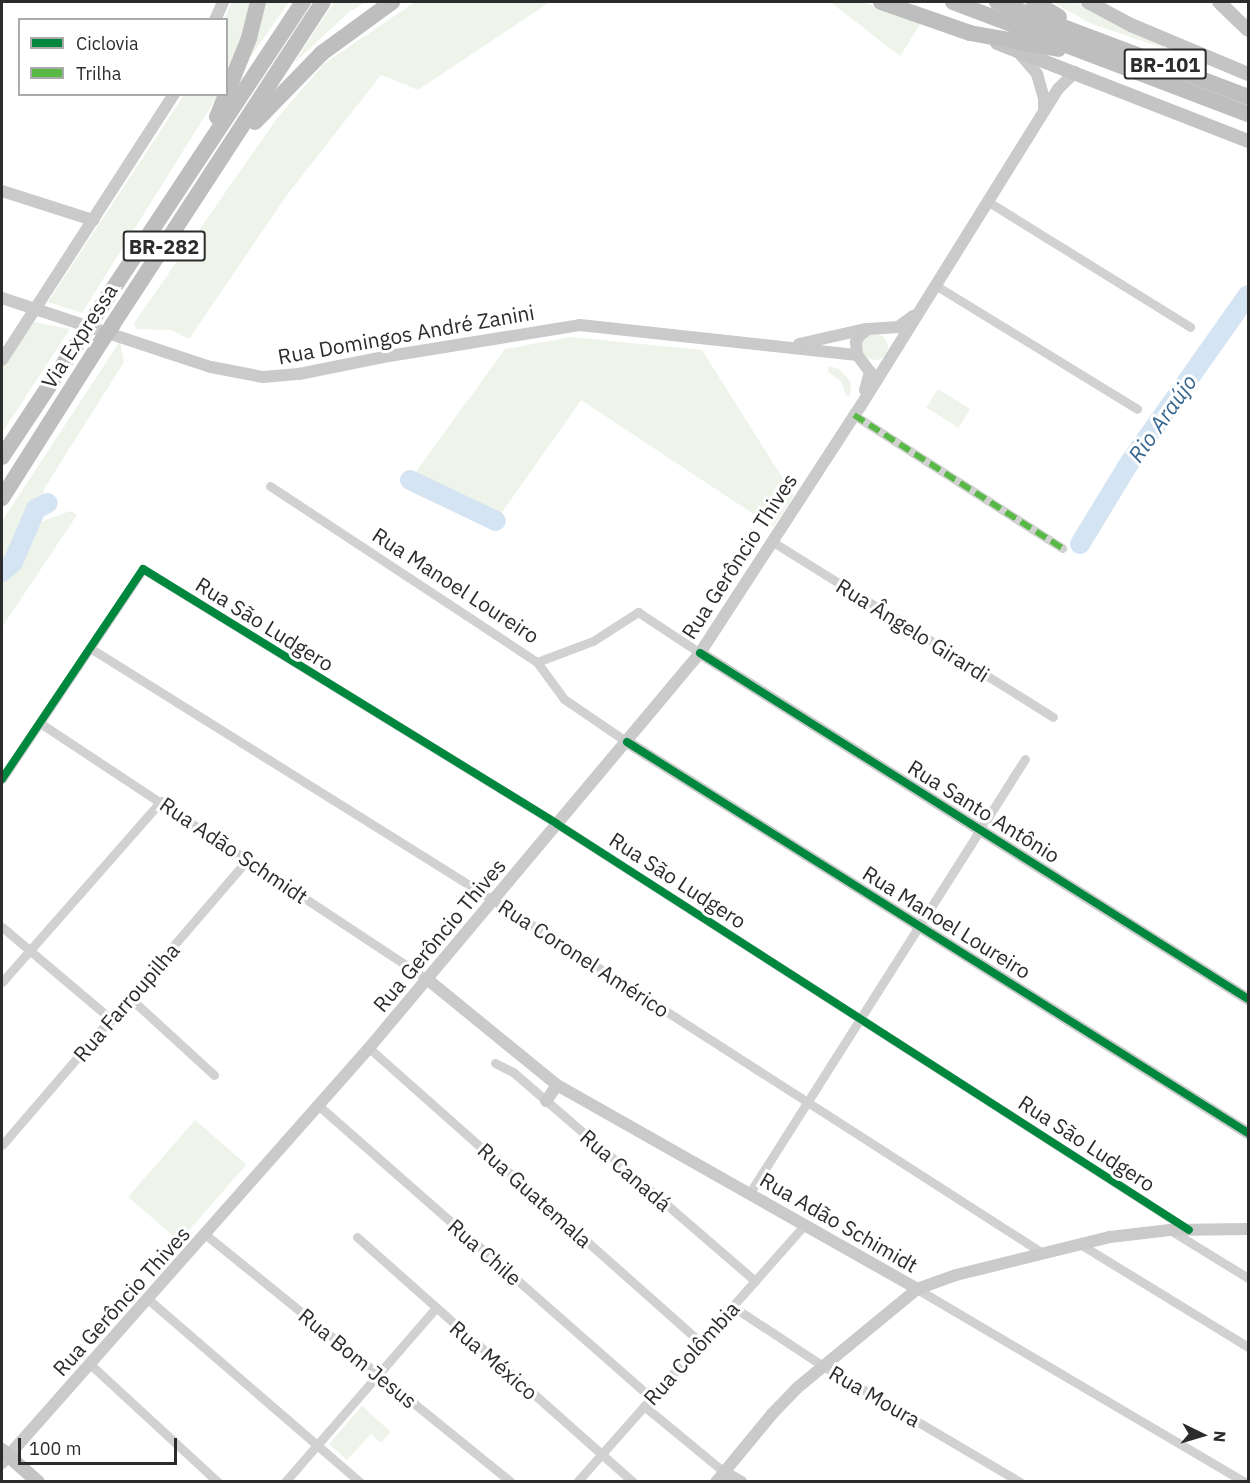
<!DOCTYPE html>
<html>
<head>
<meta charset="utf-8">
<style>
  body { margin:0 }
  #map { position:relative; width:1250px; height:1483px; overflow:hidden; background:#fff; font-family:"IBM Plex Sans",sans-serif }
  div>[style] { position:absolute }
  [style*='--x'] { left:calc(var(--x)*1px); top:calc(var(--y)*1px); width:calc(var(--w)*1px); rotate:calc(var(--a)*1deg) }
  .green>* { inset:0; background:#eef4ea; transform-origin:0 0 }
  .round { border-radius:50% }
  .river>* { height:20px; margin:-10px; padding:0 10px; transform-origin:10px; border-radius:10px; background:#d5e4f2 }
  .street>* { height:9px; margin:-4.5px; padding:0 4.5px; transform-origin:4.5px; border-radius:4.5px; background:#d1d1d1 }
  .secondary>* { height:12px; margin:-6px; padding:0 6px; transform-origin:6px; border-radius:6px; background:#cacaca }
  .primary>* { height:14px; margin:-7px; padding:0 7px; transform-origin:7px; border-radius:7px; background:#c4c4c4 }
  .highway>* { height:16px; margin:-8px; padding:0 8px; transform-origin:8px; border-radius:8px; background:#bebebe }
  .highway-bridge>* { height:16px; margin:-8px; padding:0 8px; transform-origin:8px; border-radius:8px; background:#bebebe }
  .quiet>* { height:6px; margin-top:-3px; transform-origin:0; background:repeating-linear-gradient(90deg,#58b947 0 12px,transparent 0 18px) }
  .cycleway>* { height:8px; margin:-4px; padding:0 4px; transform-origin:4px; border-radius:4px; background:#00873e }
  span { translate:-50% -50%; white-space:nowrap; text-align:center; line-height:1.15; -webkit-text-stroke:6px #fff; paint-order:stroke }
  .shield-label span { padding:2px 4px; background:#fff; border:2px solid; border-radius:4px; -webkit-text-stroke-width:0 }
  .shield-label { font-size:20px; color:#2c2c2c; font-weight:700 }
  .street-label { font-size:21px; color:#2c2c2c }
  .water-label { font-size:22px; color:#376790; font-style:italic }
  .frame { position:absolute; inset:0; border:3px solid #2c2c2c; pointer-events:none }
  .legend { position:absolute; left:18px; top:18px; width:210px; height:78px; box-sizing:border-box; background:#fff; border:2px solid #ababab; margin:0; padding:8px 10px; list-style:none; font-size:18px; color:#2c2c2c }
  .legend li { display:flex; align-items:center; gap:12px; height:30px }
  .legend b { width:30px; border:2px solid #ababab }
  .north { position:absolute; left:1172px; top:1405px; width:60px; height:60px; -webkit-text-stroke:4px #fff; paint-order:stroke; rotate:95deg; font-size:16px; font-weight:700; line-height:24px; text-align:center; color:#2c2c2c }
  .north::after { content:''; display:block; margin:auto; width:21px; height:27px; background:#2c2c2c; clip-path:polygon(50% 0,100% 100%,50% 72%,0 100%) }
  .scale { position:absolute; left:18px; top:1438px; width:159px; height:27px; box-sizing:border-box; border:3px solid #2c2c2c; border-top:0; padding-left:8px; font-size:18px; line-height:21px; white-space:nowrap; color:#2c2c2c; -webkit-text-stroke:4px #fff; paint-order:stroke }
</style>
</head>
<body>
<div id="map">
  <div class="green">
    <i style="clip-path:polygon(232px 2px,253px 2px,227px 79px,226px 20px,224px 20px)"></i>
    <i style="clip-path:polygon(266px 2px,289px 2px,249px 59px)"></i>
    <i style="clip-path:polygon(334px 2px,366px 2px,349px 12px,294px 63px)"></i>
    <i style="clip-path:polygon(415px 2px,550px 2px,418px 90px,381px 75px,287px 195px,189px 339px,171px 330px,136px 329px,134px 323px,278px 117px,325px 63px)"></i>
    <i style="clip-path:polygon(830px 2px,862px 2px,921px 23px,900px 56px)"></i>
    <i style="clip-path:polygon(1052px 2px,1076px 2px,1169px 50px,1092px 24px)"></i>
    <i style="clip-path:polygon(184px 95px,218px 95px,82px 313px,48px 302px)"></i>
    <i style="clip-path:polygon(34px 322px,70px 329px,2px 433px,2px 368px)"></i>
    <i class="round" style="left:862px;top:334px;width:26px;height:26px"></i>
    <i style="clip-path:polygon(571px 337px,702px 350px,794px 496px,773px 527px,581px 400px,496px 521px,410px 480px,505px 349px)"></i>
    <i style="clip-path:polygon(120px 341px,124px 362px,44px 489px,38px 523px,70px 511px,77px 515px,2px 627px,2px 521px)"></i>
    <i style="clip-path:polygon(829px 366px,839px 369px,848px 378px,851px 383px,850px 397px,846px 396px,841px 381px,828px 372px)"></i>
    <i style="left:938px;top:389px;width:38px;height:22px;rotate:32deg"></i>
    <i style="left:195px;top:1120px;width:68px;height:102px;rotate:41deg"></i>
    <i style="clip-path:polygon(362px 1406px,391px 1432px,381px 1443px,371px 1434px,347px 1460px,329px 1444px)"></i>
  </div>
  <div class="river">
    <i style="--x:410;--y:480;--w:95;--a:25.5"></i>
    <i style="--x:1080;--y:544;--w:92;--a:-58.7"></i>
    <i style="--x:1128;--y:465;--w:208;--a:-54.8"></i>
    <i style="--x:2;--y:572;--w:15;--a:-42"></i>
    <i style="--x:13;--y:562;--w:58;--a:-66.5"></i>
    <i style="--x:36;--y:509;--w:13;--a:-27"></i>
  </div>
  <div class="street">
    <i style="--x:987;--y:201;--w:239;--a:31.8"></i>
    <i style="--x:935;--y:285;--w:237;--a:31.5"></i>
    <i style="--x:854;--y:415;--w:247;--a:32.6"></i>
    <i style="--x:270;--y:486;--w:320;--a:33.4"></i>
    <i style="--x:537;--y:662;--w:46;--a:53.9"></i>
    <i style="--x:564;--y:699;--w:76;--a:34.3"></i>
    <i style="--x:773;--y:542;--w:330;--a:32"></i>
    <i style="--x:90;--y:648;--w:475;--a:32"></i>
    <i style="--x:493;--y:900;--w:655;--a:32.72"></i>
    <i style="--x:537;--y:662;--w:60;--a:-20.6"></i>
    <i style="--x:593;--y:641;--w:54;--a:-32.8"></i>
    <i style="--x:638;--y:612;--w:74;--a:33.5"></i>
    <i style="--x:40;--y:723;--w:464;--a:33.5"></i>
    <i style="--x:2;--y:779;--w:253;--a:-56.1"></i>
    <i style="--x:143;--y:569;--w:486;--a:31.6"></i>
    <i style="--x:557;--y:824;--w:751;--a:32.72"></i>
    <i style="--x:2;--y:927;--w:144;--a:40.2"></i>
    <i style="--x:2;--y:982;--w:241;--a:-48.7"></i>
    <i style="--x:130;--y:998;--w:114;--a:42.5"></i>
    <i style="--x:369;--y:1048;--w:443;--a:41.6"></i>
    <i style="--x:495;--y:1063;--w:20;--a:27"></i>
    <i style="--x:513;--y:1072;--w:320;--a:40.8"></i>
    <i style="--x:319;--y:1106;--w:442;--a:41.3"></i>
    <i style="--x:2;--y:1145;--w:377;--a:-49.3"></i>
    <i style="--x:749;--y:1194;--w:515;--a:-57.61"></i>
    <i style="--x:1170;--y:1230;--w:92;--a:31.6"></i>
    <i style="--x:206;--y:1235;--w:392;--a:39"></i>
    <i style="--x:357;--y:1237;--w:369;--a:41.6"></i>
    <i style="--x:1080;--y:1244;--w:197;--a:31.5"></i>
    <i style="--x:917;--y:1289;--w:380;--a:30.5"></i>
    <i style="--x:149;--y:1300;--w:279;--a:40.8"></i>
    <i style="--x:732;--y:1306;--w:109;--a:33.4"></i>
    <i style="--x:823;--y:1366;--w:229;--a:30.5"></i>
    <i style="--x:91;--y:1365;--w:173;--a:42.7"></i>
    <i style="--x:644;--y:1406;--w:104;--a:39.5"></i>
    <i style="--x:285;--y:1482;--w:229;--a:-49.1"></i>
    <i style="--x:577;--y:1482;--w:343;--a:-48.5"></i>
  </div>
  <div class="secondary">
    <i style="--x:215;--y:20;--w:20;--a:-66"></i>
    <i style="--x:1019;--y:53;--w:28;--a:49"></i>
    <i style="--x:1037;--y:74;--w:25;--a:74"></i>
    <i style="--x:1044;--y:98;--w:13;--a:90"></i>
    <i style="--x:2;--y:191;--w:96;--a:17.7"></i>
    <i style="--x:2;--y:298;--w:220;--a:18.3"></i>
    <i style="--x:211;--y:367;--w:53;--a:10.9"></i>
    <i style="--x:263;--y:377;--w:36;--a:-5"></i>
    <i style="--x:299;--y:374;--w:92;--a:-11.3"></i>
    <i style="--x:389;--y:356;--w:193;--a:-9.2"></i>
    <i style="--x:580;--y:325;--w:279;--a:6.2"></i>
    <i style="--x:799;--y:344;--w:69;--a:-12.6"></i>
    <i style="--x:2;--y:360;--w:317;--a:-57.1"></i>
    <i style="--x:865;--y:390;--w:19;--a:-74"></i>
    <i style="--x:870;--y:372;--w:21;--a:-127"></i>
    <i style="--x:857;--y:355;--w:13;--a:-94"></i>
    <i style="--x:856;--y:342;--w:7;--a:-63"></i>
    <i style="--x:859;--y:336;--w:11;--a:-38"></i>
    <i style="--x:868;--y:329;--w:30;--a:-4"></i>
    <i style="--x:898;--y:327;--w:19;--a:-36"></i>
    <i style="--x:700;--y:653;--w:648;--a:32.27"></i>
    <i style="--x:627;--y:742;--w:734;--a:32.2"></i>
    <i style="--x:427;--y:979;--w:168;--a:39.2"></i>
    <i style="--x:557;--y:1085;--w:414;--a:29.5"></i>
    <i style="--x:546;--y:1101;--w:19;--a:-55"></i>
    <i style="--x:2;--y:1463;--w:554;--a:-48.51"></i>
    <i style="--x:369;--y:1048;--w:515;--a:-50.04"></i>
    <i style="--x:700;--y:653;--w:293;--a:-57"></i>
    <i style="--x:860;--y:407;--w:375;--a:-58.1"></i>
    <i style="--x:1058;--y:89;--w:24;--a:-45"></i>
    <i style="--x:724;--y:1472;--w:20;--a:30"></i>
    <i style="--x:716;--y:1482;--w:88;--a:-50.5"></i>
    <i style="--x:772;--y:1414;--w:36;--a:-46"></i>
    <i style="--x:797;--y:1388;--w:156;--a:-39.5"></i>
    <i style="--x:917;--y:1289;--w:41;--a:-19.7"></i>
    <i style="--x:956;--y:1275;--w:159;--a:-13.9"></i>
    <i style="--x:1110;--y:1237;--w:60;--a:-6.7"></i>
    <i style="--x:1170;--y:1230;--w:78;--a:-0.7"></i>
  </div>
  <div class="primary">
    <i style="--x:1088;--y:2;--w:49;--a:28.1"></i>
    <i style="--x:1131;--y:25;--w:127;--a:22.7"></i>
    <i style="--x:1219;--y:2;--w:40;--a:44"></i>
    <i style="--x:997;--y:43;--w:269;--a:21.3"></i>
    <i style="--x:2;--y:1450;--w:48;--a:41.6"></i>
  </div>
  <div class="highway">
    <i style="--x:881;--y:2;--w:94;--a:19.2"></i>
    <i style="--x:970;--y:33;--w:90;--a:10.2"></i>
    <i style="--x:953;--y:2;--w:316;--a:20.8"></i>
    <i style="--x:997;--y:2;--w:268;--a:20.7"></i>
    <i style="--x:1034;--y:2;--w:29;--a:31"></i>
    <i style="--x:217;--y:117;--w:85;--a:-67.9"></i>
    <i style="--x:249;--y:38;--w:37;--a:-76"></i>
    <i style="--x:255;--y:122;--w:96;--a:-45.8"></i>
    <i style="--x:322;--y:53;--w:87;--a:-36.1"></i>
    <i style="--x:95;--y:316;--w:377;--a:-56.5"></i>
    <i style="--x:113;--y:324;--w:384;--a:-56.9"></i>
    <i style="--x:2;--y:457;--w:149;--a:-56.5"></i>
    <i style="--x:2;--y:498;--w:185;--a:-57.6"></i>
  </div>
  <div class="highway-bridge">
    <i style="--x:84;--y:333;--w:20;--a:-57"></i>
    <i style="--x:101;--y:342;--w:22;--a:-56"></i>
  </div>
  <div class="quiet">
    <i style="--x:854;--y:415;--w:247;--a:32.6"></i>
  </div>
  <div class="cycleway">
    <i style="--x:700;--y:653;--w:648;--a:32.27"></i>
    <i style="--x:627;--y:742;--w:734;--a:32.2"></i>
    <i style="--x:2;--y:779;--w:253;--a:-56.1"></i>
    <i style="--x:143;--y:569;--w:486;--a:31.6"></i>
    <i style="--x:557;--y:824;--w:751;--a:32.72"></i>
  </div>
  <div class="shield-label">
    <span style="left:1165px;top:64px">BR-101</span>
    <span style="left:164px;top:246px">BR-282</span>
  </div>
  <div class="street-label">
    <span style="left:406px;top:334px;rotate:-10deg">Rua Domingos André Zanini</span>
    <span style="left:79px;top:336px;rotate:-57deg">Via Expressa</span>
    <span style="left:739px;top:556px;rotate:-57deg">Rua Gerôncio Thives</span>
    <span style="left:456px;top:585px;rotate:33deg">Rua Manoel Loureiro</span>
    <span style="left:265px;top:624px;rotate:32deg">Rua São Ludgero</span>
    <span style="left:913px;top:630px;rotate:32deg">Rua Ângelo Girardi</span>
    <span style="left:984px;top:811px;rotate:32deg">Rua Santo Antônio</span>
    <span style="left:234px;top:850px;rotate:34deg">Rua Adão Schmidt</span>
    <span style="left:678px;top:880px;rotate:33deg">Rua São Ludgero</span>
    <span style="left:947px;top:922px;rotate:32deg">Rua Manoel Loureiro</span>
    <span style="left:439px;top:935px;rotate:-50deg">Rua Gerôncio Thives</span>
    <span style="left:584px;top:958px;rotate:33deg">Rua Coronel Américo</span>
    <span style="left:126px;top:1002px;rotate:-49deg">Rua Farroupilha</span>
    <span style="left:1087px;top:1143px;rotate:33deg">Rua São Ludgero</span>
    <span style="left:626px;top:1170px;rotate:41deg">Rua Canadá</span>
    <span style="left:535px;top:1195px;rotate:42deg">Rua Guatemala</span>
    <span style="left:839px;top:1222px;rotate:30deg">Rua Adão Schimidt</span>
    <span style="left:485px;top:1252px;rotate:41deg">Rua Chile</span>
    <span style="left:121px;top:1301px;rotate:-48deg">Rua Gerôncio Thives</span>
    <span style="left:691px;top:1353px;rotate:-48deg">Rua Colômbia</span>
    <span style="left:358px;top:1358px;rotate:39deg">Rua Bom Jesus</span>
    <span style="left:494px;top:1360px;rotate:41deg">Rua México</span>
    <span style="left:875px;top:1396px;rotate:30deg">Rua Moura</span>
  </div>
  <div class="water-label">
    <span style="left:1162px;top:418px;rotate:-55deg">Rio Araújo</span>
  </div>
  <div class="frame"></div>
  <ul class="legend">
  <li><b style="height:8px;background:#00873e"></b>Ciclovia</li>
  <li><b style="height:8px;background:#58b947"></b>Trilha</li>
  </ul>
  <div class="north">N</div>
  <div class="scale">100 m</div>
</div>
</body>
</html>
